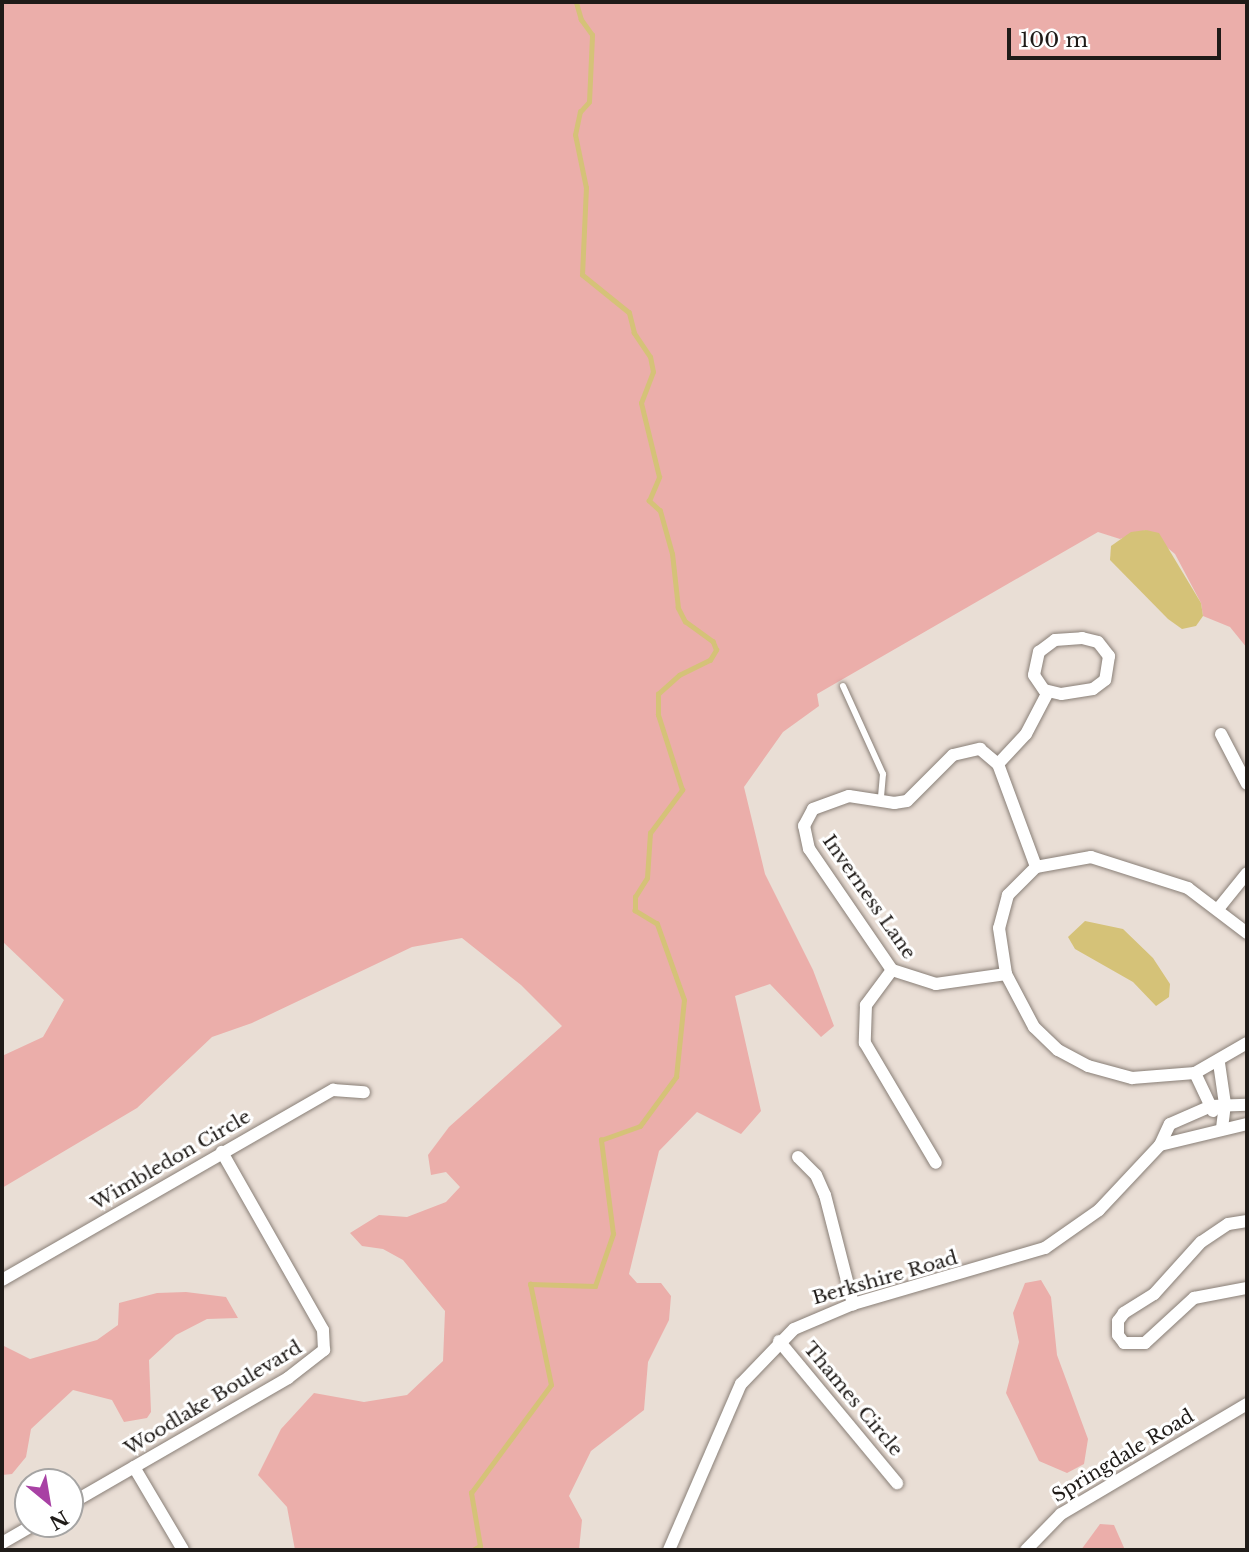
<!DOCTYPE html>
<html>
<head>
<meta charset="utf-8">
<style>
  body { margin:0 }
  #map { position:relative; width:1249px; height:1552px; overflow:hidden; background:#e9ded5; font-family:"Libre Baskerville",serif }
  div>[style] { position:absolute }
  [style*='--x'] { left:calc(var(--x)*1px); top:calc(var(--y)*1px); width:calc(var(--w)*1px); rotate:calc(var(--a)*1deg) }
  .green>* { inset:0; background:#ebaeaa }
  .water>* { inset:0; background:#d5c278 }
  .stream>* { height:4.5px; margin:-2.25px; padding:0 2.25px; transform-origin:2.25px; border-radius:2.25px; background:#d5c278 }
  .roads { filter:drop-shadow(0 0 2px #897f77) drop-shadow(0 0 2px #897f77) }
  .service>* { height:6px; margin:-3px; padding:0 3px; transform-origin:3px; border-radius:3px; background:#fff }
  .minor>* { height:12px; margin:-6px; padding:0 6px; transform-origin:6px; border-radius:6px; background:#fff }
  span { translate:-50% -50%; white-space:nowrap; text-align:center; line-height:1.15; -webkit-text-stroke:6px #fff; paint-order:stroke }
  .street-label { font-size:19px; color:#1f1b18 }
  .frame { position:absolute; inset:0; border:4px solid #1f1b18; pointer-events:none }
  .north { position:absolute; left:14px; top:1468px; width:70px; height:70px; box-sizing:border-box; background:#fff; border:2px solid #a5a4a3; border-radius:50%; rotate:150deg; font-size:19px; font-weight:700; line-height:28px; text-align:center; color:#1f1b18 }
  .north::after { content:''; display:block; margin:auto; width:24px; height:32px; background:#a841a4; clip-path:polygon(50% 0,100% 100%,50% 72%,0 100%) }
  .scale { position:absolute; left:1007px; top:28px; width:214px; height:32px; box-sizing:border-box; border:4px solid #1f1b18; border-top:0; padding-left:9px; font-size:21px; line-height:24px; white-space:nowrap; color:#1f1b18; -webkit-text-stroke:5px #fff; paint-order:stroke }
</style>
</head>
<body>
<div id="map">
  <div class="green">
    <i style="clip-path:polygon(2px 2px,1247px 2px,1247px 648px,1230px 627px,1203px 616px,1201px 603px,1175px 554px,1146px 530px,1120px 539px,1098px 532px,817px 694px,819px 706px,783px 732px,744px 787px,765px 874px,813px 970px,834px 1026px,821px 1037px,770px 984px,735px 996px,761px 1111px,741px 1134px,697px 1112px,659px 1151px,629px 1274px,637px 1283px,661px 1283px,671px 1296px,669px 1320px,648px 1362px,644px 1410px,591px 1451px,569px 1496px,582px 1520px,579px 1550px,295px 1550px,287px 1507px,258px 1475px,281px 1429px,314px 1393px,364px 1402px,407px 1395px,443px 1361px,445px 1311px,403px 1260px,383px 1249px,362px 1246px,350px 1233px,379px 1215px,407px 1217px,446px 1202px,460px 1187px,446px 1172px,431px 1175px,428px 1155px,449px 1127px,562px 1026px,521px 985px,462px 938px,412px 947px,252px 1023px,212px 1037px,137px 1108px,2px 1188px,2px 1056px,43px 1037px,64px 1000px,2px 941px)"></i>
    <i style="clip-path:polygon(1041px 1280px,1051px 1297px,1057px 1355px,1088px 1439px,1084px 1464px,1067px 1473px,1039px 1461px,1006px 1393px,1019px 1342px,1013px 1313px,1025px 1283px)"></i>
    <i style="clip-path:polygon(186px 1292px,226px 1297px,238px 1318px,207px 1319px,176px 1335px,149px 1360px,151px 1412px,147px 1418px,124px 1422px,112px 1400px,73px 1390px,31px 1429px,26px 1457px,12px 1474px,2px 1475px,2px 1345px,30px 1359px,97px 1340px,118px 1325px,119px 1303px,157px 1293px)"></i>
    <i style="clip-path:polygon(1100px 1524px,1114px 1525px,1125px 1550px,1081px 1550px)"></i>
  </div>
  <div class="water">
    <i style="clip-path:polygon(1146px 530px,1159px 533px,1201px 603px,1203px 616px,1196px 626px,1182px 629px,1168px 619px,1110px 560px,1111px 546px,1131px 532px)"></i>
    <i style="clip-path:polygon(1085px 921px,1123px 929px,1153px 958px,1170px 984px,1169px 997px,1156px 1006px,1133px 982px,1075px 949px,1068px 937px)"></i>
  </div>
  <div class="stream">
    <i style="--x:473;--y:1550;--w:8;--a:-30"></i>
    <i style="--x:480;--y:1546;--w:54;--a:-99.6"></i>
    <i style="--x:471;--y:1493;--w:134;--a:-53.5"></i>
    <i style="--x:551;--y:1385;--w:103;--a:-101.7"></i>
    <i style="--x:530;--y:1284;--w:65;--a:1.8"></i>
    <i style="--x:595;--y:1286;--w:55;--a:-70.9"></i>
    <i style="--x:613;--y:1234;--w:95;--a:-97.3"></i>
    <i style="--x:601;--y:1140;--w:41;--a:-19.7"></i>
    <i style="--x:640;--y:1126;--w:61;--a:-53.7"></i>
    <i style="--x:676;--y:1077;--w:77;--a:-84.1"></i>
    <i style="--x:684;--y:1000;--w:81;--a:-109.6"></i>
    <i style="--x:657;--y:924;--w:26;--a:-149"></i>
    <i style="--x:635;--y:911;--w:14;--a:-90"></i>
    <i style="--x:635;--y:897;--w:22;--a:-58"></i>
    <i style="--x:647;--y:878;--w:45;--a:-86.2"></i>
    <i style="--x:650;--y:833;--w:54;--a:-53.3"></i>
    <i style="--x:682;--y:790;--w:79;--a:-107.7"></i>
    <i style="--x:658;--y:715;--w:21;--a:-90"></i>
    <i style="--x:658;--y:694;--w:28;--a:-42"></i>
    <i style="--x:679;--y:675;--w:34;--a:-26"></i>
    <i style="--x:710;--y:660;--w:12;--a:-59"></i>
    <i style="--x:716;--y:650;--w:9;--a:-111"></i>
    <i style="--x:713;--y:642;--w:34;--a:-144"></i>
    <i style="--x:685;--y:622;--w:16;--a:-117"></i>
    <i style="--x:678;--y:608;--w:54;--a:-96.3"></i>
    <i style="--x:672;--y:554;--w:45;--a:-105.6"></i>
    <i style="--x:660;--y:511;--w:15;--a:-138"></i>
    <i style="--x:649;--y:501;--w:26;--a:-67"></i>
    <i style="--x:659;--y:477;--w:76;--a:-103.7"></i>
    <i style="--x:641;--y:403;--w:33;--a:-69"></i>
    <i style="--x:653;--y:372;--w:15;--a:-101"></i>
    <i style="--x:650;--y:357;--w:29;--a:-124"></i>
    <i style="--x:634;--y:333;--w:21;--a:-104"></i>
    <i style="--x:629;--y:313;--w:60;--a:-141"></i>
    <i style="--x:582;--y:275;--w:87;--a:-87.4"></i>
    <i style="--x:586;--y:188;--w:54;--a:-101.7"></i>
    <i style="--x:575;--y:135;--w:24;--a:-78"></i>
    <i style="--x:580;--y:112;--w:13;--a:-48"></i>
    <i style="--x:589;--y:102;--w:67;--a:-87.4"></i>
    <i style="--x:592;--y:35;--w:19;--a:-126"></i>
    <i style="--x:581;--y:20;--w:19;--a:-106"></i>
  </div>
  <div class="roads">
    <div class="service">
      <i style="--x:843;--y:686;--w:97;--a:65.6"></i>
      <i style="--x:883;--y:774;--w:25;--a:95"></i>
    </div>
    <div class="minor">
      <i style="--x:1082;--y:638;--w:16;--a:14"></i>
      <i style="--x:1098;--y:642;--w:18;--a:52"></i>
      <i style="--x:1109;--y:656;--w:24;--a:99"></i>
      <i style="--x:1105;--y:680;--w:15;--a:143"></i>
      <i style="--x:1093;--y:689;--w:32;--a:171"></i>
      <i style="--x:1061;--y:694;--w:17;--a:-167"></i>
      <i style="--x:1044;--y:690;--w:18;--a:-124"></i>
      <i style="--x:1034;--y:675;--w:24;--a:-78"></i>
      <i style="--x:1039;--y:652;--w:20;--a:-37"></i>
      <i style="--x:1055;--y:640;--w:27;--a:-4"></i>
      <i style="--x:1221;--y:734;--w:56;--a:62.5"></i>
      <i style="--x:998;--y:764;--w:41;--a:-47"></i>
      <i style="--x:1026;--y:734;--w:47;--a:-62.4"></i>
      <i style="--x:1218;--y:909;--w:46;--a:-51.1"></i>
      <i style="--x:1247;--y:933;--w:74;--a:-142.7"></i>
      <i style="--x:1188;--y:888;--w:102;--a:-162.3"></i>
      <i style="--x:1091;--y:857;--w:56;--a:169.7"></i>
      <i style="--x:1036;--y:867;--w:40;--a:135"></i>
      <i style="--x:1008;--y:895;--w:34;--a:105"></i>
      <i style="--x:999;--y:928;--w:47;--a:81.3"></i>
      <i style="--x:1006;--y:974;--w:60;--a:62.2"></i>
      <i style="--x:1034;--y:1027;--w:33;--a:44"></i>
      <i style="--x:1058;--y:1050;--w:34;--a:28"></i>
      <i style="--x:1088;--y:1066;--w:46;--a:15.3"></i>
      <i style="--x:1132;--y:1078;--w:63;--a:-4.5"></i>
      <i style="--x:1195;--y:1073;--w:60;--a:-30"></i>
      <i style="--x:892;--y:970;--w:44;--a:126.6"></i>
      <i style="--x:866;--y:1005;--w:38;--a:92"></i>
      <i style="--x:865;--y:1043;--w:139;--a:59.4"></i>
      <i style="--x:1006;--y:974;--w:71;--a:171.9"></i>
      <i style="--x:936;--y:984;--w:46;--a:-162.3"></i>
      <i style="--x:892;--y:970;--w:147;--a:-124.4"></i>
      <i style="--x:809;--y:849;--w:24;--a:-102"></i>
      <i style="--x:804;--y:826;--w:19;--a:-62"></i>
      <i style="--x:813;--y:809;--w:38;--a:-20"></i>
      <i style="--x:849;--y:796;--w:46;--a:8.8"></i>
      <i style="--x:894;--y:803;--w:13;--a:-9"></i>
      <i style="--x:907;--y:801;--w:65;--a:-45"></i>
      <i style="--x:953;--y:755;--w:28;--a:-13"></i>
      <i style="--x:980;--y:749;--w:23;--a:40"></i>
      <i style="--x:998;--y:764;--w:110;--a:69.7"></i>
      <i style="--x:1219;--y:1063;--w:41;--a:81.7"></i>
      <i style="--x:1225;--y:1104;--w:23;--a:97"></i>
      <i style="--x:1195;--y:1073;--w:42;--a:64.7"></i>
      <i style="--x:1160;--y:1145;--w:89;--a:-13.6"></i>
      <i style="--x:798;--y:1157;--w:25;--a:45"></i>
      <i style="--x:816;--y:1175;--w:22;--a:66"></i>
      <i style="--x:825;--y:1195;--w:113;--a:75.6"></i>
      <i style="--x:1247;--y:1221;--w:19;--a:171"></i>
      <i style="--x:1228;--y:1224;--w:32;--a:146"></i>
      <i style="--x:1201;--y:1242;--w:70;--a:132.1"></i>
      <i style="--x:1154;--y:1294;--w:36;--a:148"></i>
      <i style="--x:1124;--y:1313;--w:10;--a:127"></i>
      <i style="--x:1118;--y:1321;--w:14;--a:90"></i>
      <i style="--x:1118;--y:1335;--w:10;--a:53"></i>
      <i style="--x:1124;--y:1343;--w:21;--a:0"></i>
      <i style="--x:1145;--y:1343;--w:67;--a:-42.6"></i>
      <i style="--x:1194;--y:1298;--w:54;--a:-10.7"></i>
      <i style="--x:2;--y:1280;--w:382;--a:-29.9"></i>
      <i style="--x:333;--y:1090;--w:31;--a:4"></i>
      <i style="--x:779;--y:1341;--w:185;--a:50.3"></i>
      <i style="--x:134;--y:1467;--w:96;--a:59.4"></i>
      <i style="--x:70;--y:1504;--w:252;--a:-30"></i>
      <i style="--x:288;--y:1378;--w:46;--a:-37.9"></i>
      <i style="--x:324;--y:1350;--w:20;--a:-93"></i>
      <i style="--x:323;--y:1330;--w:205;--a:-119.6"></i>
      <i style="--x:2;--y:1543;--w:38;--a:-30"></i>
      <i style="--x:669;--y:1550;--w:181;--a:-66.6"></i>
      <i style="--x:741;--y:1384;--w:76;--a:-46.1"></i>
      <i style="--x:794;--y:1329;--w:64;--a:-23"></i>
      <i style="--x:853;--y:1304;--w:200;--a:-16.3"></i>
      <i style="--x:1045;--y:1248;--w:66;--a:-35.1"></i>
      <i style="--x:1099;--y:1210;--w:89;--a:-46.8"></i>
      <i style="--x:1160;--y:1145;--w:23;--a:-65"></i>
      <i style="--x:1170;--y:1124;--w:45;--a:-23.7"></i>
      <i style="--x:1211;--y:1106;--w:36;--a:-2"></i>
      <i style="--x:1026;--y:1550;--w:50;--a:-45.8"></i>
      <i style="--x:1061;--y:1514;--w:216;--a:-30.6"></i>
    </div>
  </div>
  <div class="street-label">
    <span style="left:869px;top:897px;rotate:55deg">Inverness Lane</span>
    <span style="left:171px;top:1160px;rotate:-30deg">Wimbledon Circle</span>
    <span style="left:885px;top:1278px;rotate:-16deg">Berkshire Road</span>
    <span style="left:213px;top:1398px;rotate:-31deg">Woodlake Boulevard</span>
    <span style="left:853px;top:1399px;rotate:50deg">Thames Circle</span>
    <span style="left:1123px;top:1456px;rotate:-31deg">Springdale Road</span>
  </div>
  <div class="frame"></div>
  <div class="north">N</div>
  <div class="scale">100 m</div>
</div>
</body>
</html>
